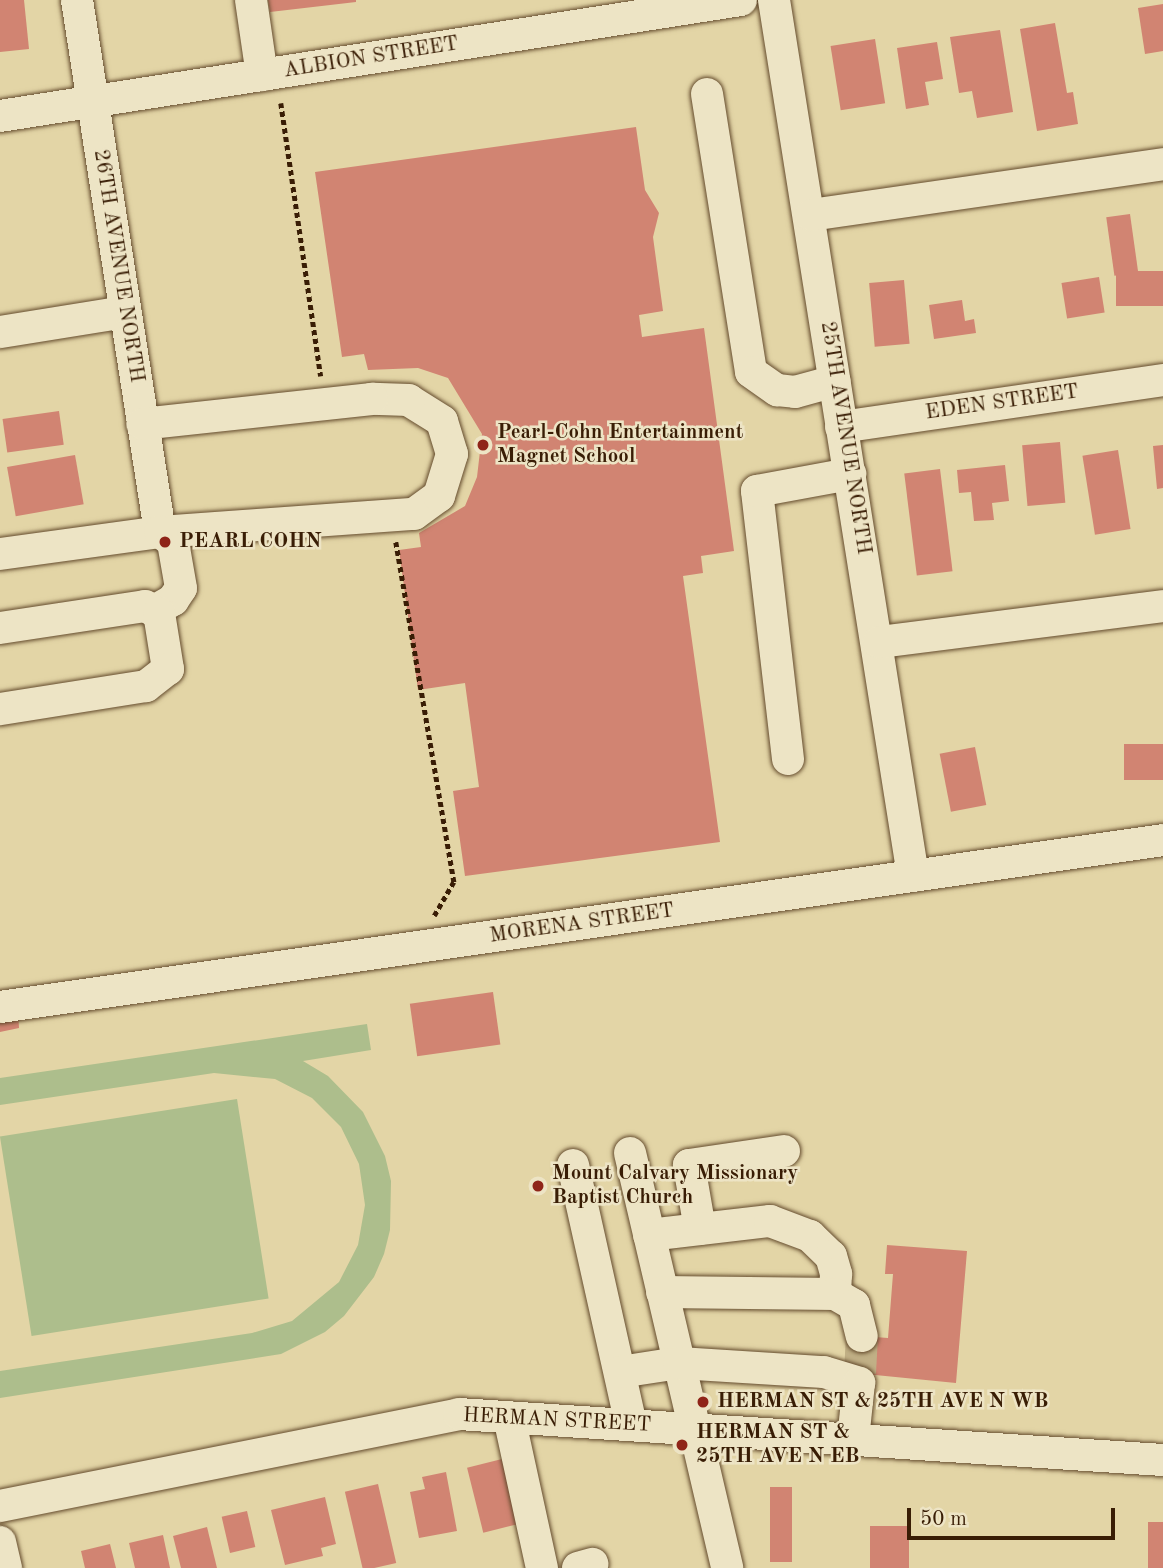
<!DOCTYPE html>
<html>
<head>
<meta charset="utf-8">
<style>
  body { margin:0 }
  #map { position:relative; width:1163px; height:1568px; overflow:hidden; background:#e3d5a6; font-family:"Old Standard TT",serif }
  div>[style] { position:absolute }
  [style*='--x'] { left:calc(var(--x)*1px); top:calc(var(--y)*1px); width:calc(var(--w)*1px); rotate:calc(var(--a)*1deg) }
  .green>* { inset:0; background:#adbe8c; transform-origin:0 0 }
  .building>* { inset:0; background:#d18472; transform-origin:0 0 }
  .minor-tunnel>* { height:32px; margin-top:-16px; transform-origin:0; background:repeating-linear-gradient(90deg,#c1b086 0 32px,transparent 0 48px) }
  .path>* { height:4.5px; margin-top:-2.25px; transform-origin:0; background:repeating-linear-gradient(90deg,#391d05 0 5px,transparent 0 8.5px) }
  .roads { filter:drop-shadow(0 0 2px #644b2d) drop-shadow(0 0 2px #644b2d) }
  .minor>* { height:32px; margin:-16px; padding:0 16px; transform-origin:16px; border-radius:16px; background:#ede4c5 }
  .dots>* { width:19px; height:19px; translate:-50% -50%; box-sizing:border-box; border:4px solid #ede4c5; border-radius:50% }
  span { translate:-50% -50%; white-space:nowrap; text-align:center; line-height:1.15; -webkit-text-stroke:5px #ede4c5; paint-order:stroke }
  .street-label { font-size:21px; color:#391d05 }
  .poi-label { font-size:21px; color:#391d05; font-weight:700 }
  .left { translate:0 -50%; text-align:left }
  .scale { position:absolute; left:907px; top:1508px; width:208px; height:32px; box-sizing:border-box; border:4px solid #391d05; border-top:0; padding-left:9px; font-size:21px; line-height:24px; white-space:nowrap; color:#391d05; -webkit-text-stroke:5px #ede4c5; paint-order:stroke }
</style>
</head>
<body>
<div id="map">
  <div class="green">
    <i style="clip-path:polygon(367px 1024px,371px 1050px,303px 1061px,328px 1076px,363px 1112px,385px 1156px,391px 1181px,390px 1230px,384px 1254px,374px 1277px,344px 1316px,325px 1332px,281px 1354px,0 1398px,0 1371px,252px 1333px,292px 1321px,339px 1282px,358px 1245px,365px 1205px,359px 1164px,341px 1127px,312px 1098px,275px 1079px,214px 1073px,0 1105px,0 1078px)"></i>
    <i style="left:237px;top:1099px;width:202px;height:240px;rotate:81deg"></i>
  </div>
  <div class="building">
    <i style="clip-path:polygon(0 0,24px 0,29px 49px,0 52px)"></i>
    <i style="clip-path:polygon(268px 0,356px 0,356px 2px,270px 12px)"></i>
    <i style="clip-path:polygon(1163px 4px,1163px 51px,1145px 54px,1138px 8px)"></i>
    <i style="clip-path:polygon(1055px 23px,1067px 93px,1073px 92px,1078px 124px,1037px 131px,1020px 29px)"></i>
    <i style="clip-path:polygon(1000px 30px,1013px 112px,977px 118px,972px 91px,959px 93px,950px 37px)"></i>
    <i style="left:875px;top:39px;width:65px;height:45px;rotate:81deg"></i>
    <i style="clip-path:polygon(937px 42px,943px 79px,925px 82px,929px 105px,906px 109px,897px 48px)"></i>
    <i style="clip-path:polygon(636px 127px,645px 190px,659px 213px,653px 237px,663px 311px,639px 315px,642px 337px,704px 328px,734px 551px,701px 556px,703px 573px,683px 576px,720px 842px,465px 876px,453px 791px,479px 787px,465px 683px,418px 690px,399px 550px,421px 547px,419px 533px,465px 506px,477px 477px,482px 434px,448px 378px,418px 368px,368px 370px,364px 354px,342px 357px,315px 172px)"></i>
    <i style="left:1130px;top:214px;width:59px;height:24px;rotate:82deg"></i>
    <i style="left:1163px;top:271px;width:35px;height:47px;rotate:90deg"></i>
    <i style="left:1099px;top:277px;width:36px;height:38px;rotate:81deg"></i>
    <i style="left:904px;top:280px;width:64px;height:35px;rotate:85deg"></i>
    <i style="clip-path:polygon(962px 300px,965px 321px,974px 319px,976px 333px,934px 339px,929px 305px)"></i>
    <i style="left:59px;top:411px;width:34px;height:57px;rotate:82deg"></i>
    <i style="left:1060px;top:442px;width:61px;height:38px;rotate:85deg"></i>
    <i style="clip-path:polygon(1163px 445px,1163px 488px,1157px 489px,1153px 446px)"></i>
    <i style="left:1118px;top:450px;width:80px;height:36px;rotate:81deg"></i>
    <i style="left:75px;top:455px;width:50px;height:69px;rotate:80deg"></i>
    <i style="clip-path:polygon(1005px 465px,1009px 501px,992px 503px,994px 520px,974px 521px,971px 492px,959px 493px,957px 470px)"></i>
    <i style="left:940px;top:469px;width:103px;height:36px;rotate:83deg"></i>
    <i style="left:1163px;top:744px;width:36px;height:39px;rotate:90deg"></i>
    <i style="left:975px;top:747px;width:59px;height:36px;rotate:79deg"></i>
    <i style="left:493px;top:992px;width:53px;height:84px;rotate:82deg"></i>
    <i style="clip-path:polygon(18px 1012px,19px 1028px,0 1032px,0 1016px)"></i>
    <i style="clip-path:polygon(887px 1245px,967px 1251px,956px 1383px,845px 1372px,848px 1335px,888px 1338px,893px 1274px,885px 1274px)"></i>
    <i style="left:502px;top:1459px;width:67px;height:36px;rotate:76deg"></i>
    <i style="clip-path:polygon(446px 1472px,457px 1531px,419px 1538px,410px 1492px,425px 1489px,422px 1477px)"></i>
    <i style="left:378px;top:1484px;width:81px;height:34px;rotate:77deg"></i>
    <i style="left:770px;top:1487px;width:22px;height:75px"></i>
    <i style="clip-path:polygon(325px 1497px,336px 1544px,321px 1548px,323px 1556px,285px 1565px,271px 1510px)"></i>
    <i style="left:247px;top:1511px;width:37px;height:26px;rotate:77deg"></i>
    <i style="left:1148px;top:1522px;width:15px;height:46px"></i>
    <i style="left:870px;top:1526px;width:39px;height:42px"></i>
    <i style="clip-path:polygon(207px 1527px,217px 1568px,181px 1568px,173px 1536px)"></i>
    <i style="clip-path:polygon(163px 1535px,170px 1568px,135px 1568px,129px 1543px)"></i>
    <i style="clip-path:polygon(110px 1544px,116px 1568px,85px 1568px,81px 1551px)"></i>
  </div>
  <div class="minor-tunnel">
    <i style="--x:860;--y:1373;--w:37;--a:-87"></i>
  </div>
  <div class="path">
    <i style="--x:281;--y:103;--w:276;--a:81.7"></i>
    <i style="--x:396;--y:542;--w:345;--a:80.3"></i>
    <i style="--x:454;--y:882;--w:39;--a:120"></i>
  </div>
  <div class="roads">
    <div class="minor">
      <i style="--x:77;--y:0;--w:538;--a:81.13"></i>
      <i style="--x:251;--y:0;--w:76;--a:81.7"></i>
      <i style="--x:774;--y:0;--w:887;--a:80.98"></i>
      <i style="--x:707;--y:94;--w:281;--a:81"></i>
      <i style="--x:751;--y:372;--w:32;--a:35"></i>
      <i style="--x:777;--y:390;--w:18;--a:6"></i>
      <i style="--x:795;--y:392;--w:41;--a:-15.4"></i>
      <i style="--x:0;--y:116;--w:750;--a:-8.9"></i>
      <i style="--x:811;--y:215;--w:356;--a:-8.2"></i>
      <i style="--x:0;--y:332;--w:127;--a:-9.1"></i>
      <i style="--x:841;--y:427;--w:325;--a:-8.3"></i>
      <i style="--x:0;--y:554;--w:162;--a:-7.8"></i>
      <i style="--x:160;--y:532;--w:255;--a:-4.1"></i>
      <i style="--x:414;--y:514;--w:31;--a:-36"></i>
      <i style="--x:439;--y:496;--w:44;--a:-72.8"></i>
      <i style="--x:452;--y:454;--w:34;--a:-107"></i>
      <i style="--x:442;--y:421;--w:39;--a:-148"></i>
      <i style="--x:409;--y:400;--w:37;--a:-178"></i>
      <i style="--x:372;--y:399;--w:231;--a:173.8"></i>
      <i style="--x:154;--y:611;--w:22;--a:-30"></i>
      <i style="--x:173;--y:600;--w:14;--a:-56"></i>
      <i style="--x:181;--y:588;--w:47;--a:-99.9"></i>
      <i style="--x:173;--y:542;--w:16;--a:-142"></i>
      <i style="--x:0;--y:628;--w:147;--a:-8.6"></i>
      <i style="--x:145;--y:606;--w:16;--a:27"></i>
      <i style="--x:159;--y:613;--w:57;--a:80.9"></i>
      <i style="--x:168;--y:669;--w:28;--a:142"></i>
      <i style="--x:146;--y:686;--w:148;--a:171"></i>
      <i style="--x:879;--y:642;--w:286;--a:-7.2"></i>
      <i style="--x:788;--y:759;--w:270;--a:-96.6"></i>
      <i style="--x:757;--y:491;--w:95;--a:-10.4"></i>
      <i style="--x:0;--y:1007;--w:1175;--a:-8.17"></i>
      <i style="--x:630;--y:1153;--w:426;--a:76.8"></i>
      <i style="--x:573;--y:1165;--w:265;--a:77.4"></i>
      <i style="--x:700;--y:1229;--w:65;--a:-99.8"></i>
      <i style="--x:689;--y:1165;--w:96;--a:-8.4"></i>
      <i style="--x:649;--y:1235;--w:122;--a:-6.6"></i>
      <i style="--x:770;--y:1221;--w:43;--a:20.6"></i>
      <i style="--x:810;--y:1236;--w:29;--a:44"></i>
      <i style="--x:831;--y:1256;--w:19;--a:74"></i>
      <i style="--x:836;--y:1274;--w:20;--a:93"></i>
      <i style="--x:835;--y:1294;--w:173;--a:-179.3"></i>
      <i style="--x:835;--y:1294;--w:22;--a:30"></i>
      <i style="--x:854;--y:1305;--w:32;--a:76"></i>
      <i style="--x:620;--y:1372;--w:60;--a:-8.7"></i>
      <i style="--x:679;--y:1363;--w:145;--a:3.6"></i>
      <i style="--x:824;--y:1372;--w:37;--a:17"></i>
      <i style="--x:859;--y:1383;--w:56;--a:96.1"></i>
      <i style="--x:509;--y:1417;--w:155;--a:77.7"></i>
      <i style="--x:0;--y:1506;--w:468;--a:-11.3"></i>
      <i style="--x:459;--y:1414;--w:706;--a:3.74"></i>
      <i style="--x:0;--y:1542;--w:27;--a:77"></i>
      <i style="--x:578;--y:1568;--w:15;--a:-16"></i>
    </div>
  </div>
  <div class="dots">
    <i style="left:483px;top:445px;background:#8f2418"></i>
    <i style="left:165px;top:542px;background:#8f2418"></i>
    <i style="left:538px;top:1186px;background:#8f2418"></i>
    <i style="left:703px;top:1402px;background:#8f2418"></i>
    <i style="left:682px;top:1445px;background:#8f2418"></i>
  </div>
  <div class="street-label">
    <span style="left:371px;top:58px;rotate:-9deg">ALBION STREET</span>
    <span style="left:118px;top:266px;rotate:81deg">26TH AVENUE NORTH</span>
    <span style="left:1002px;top:403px;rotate:-8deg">EDEN STREET</span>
    <span style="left:845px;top:438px;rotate:81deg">25TH AVENUE NORTH</span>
    <span style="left:582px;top:924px;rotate:-8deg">MORENA STREET</span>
    <span style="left:557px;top:1421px;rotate:3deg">HERMAN STREET</span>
  </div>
  <div class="poi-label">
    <span class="left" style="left:497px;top:445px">Pearl-Cohn Entertainment<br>Magnet School</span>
    <span class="left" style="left:179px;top:542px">PEARL COHN</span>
    <span class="left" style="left:552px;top:1186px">Mount Calvary Missionary<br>Baptist Church</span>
    <span class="left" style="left:717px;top:1402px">HERMAN ST &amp; 25TH AVE N WB</span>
    <span class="left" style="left:696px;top:1445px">HERMAN ST &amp;<br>25TH AVE N EB</span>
  </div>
  <div class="scale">50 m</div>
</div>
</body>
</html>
